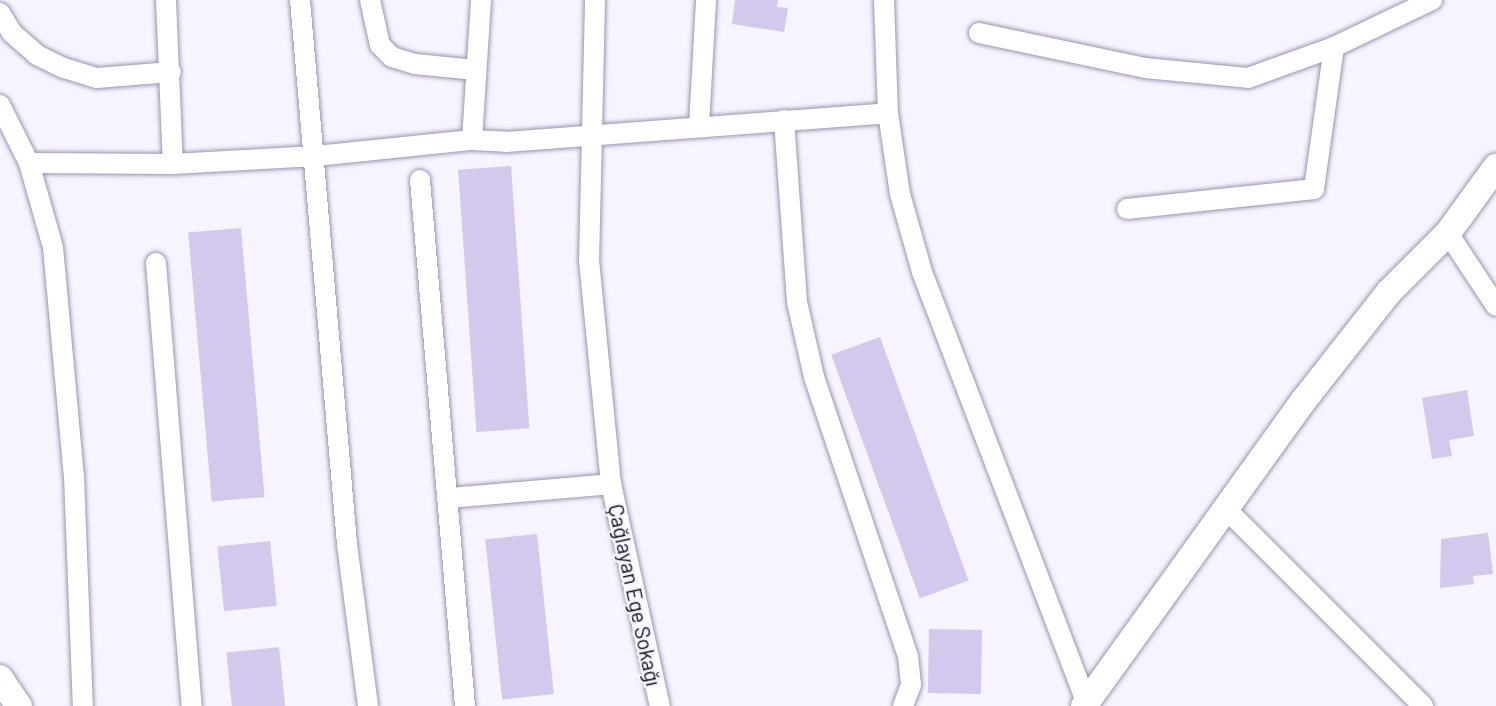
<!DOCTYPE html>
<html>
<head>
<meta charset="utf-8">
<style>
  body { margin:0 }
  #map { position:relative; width:1496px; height:706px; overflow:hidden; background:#f7f3ff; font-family:Barlow,sans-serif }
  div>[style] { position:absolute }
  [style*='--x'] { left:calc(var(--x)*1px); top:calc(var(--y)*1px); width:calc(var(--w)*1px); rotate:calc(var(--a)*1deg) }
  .building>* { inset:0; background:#d4c8ec; transform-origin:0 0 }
  .roads { filter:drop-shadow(0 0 2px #9c93ae) drop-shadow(0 0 2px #9c93ae) }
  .minor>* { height:20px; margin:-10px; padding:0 10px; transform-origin:10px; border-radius:10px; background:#fff }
  .tertiary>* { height:26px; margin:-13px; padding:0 13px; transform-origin:13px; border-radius:13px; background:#fff }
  span { translate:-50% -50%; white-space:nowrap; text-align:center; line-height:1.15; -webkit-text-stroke:5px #f7f3ff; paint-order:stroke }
  .street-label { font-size:21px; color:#110e17 }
</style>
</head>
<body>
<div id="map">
  <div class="building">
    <i style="clip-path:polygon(735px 0,778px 0,777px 7px,788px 8px,784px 32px,732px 24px)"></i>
    <i style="left:511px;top:166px;width:263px;height:53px;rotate:86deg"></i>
    <i style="left:241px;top:228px;width:270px;height:53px;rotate:85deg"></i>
    <i style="left:880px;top:337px;width:259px;height:52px;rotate:70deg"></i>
    <i style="clip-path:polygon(1467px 390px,1474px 436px,1449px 440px,1452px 456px,1432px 459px,1422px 398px)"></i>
    <i style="clip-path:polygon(1488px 533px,1493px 574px,1473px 576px,1474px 584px,1440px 588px,1441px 539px)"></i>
    <i style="left:537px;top:534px;width:161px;height:52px;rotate:84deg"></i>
    <i style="left:270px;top:541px;width:65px;height:53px;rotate:84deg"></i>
    <i style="left:929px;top:629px;width:53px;height:64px;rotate:1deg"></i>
    <i style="left:279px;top:647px;width:59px;height:53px;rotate:84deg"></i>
  </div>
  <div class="roads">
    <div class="minor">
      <i style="--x:166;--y:0;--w:164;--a:87.6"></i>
      <i style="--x:300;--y:0;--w:546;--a:85.06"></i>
      <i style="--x:347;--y:544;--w:163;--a:82.6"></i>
      <i style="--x:370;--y:0;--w:46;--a:77.5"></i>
      <i style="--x:380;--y:45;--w:17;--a:45"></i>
      <i style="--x:392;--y:57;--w:24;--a:17"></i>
      <i style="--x:415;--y:64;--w:61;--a:5.6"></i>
      <i style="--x:595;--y:0;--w:260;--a:91.3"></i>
      <i style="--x:589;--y:260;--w:225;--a:84.4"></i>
      <i style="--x:611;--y:484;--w:227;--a:77.6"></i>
      <i style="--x:884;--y:0;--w:113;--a:88"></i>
      <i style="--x:888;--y:113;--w:82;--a:81.6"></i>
      <i style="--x:900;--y:194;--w:81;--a:74.2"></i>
      <i style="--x:922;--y:272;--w:465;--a:69.1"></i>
      <i style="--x:0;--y:13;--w:23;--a:59"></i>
      <i style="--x:12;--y:33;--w:33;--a:41"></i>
      <i style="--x:37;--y:55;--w:30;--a:26"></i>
      <i style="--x:64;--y:68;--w:34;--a:17"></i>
      <i style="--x:97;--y:78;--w:74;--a:-4.6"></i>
      <i style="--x:979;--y:33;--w:170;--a:11.9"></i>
      <i style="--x:1145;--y:68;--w:103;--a:5.5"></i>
      <i style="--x:1248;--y:78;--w:91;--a:-19.8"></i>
      <i style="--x:1334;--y:47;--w:109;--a:-25.6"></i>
      <i style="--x:0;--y:105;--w:65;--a:63.4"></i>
      <i style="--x:29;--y:163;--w:87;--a:74.1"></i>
      <i style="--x:53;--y:247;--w:230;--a:84.8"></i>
      <i style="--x:74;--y:476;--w:230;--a:87.8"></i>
      <i style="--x:784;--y:120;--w:182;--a:85.9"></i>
      <i style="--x:797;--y:302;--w:77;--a:77.2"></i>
      <i style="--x:814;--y:377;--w:294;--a:71.4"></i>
      <i style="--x:908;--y:656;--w:29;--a:84"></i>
      <i style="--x:911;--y:685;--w:22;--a:111"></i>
      <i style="--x:699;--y:126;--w:126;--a:-86.8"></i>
      <i style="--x:472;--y:140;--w:140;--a:-86.3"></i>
      <i style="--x:29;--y:163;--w:144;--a:0.4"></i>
      <i style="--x:173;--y:164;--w:143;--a:-3.2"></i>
      <i style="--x:316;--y:156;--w:157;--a:-5.9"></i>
      <i style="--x:472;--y:140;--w:34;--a:3"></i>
      <i style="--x:506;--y:142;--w:383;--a:-4.3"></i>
      <i style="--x:420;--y:180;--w:528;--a:85.11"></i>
      <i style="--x:1127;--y:209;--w:188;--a:-6.1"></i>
      <i style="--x:1314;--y:189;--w:143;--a:-82"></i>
      <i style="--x:1448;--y:233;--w:87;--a:56.7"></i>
      <i style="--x:156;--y:263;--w:444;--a:85.4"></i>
      <i style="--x:449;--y:498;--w:163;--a:-4.9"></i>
      <i style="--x:1226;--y:509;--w:279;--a:45"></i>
    </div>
    <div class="tertiary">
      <i style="--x:0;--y:678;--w:34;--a:56"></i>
      <i style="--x:1084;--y:706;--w:377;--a:-54.3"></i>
      <i style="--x:1304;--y:400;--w:137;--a:-51.8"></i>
      <i style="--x:1389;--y:292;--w:83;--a:-45"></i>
      <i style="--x:1448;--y:233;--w:82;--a:-54"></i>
    </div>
  </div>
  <div class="street-label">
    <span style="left:635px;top:595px;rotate:78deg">Çağlayan Ege Sokağı</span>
  </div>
</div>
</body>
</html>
